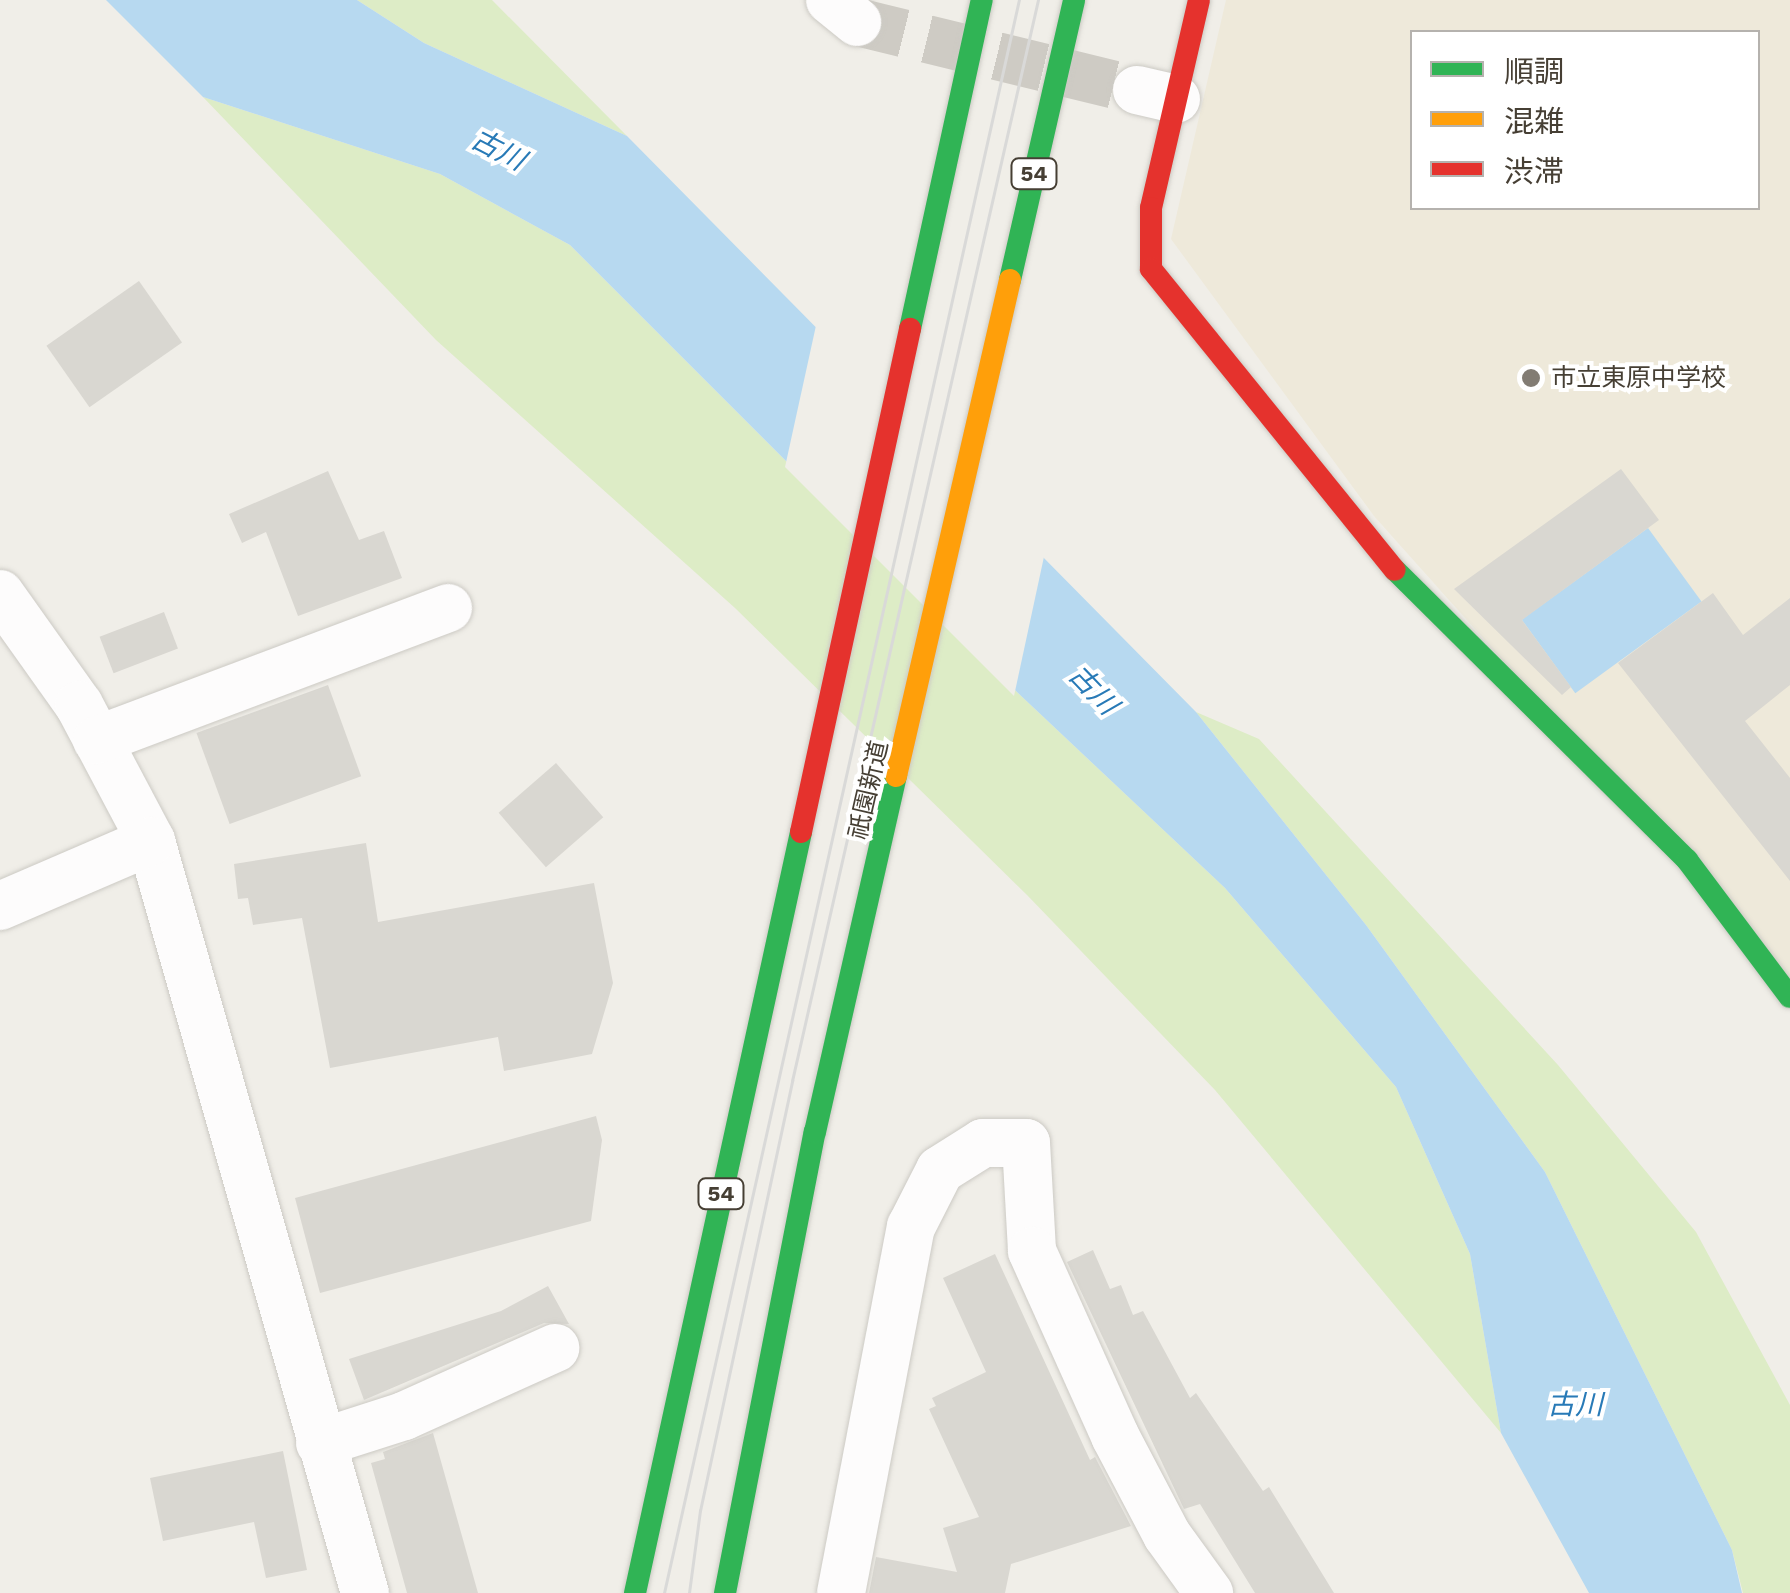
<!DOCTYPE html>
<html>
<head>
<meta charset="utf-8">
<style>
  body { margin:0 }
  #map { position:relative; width:1790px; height:1593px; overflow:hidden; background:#f0eee8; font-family:"Work Sans","Noto Sans JP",sans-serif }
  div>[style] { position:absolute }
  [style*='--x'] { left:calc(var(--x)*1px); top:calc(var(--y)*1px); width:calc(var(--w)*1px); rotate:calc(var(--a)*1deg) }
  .education>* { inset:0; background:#eee9da }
  .green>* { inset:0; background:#ddecc6 }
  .water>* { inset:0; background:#b7d9f0; transform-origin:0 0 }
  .pier>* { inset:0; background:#f0eee8 }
  .building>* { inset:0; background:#d9d7d1; transform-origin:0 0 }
  .street-tunnel>* { height:48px; margin-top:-24px; transform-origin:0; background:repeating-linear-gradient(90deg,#cecbc4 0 48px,transparent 0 72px) }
  .roads { filter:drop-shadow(0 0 2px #cccac4) drop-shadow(0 0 2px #cccac4) }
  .street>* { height:48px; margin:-24px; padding:0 24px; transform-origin:24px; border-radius:24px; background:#fdfcfc }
  .fast>* { height:22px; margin:-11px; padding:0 11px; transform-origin:11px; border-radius:11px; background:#30b455 }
  .slow>* { height:22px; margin:-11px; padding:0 11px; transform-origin:11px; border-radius:11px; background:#ff9f0a }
  .jam>* { height:22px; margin:-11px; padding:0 11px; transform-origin:11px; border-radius:11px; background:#e5322d }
  .tram>* { height:2.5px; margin:-1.25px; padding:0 1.25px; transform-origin:1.25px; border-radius:1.25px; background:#d9d9d8 }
  .dots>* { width:28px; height:28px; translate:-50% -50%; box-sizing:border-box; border:5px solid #fff; border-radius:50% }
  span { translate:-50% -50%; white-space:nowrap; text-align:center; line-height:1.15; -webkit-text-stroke:8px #fff; paint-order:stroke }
  .shield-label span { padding:2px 8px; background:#fff; border:2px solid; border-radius:8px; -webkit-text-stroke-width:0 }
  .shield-label { font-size:22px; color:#463f34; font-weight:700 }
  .poi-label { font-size:25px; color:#463f34 }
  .left { translate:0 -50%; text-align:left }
  .street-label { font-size:25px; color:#463f34 }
  .water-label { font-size:28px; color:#287ab7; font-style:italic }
  .legend { position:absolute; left:1410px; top:30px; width:350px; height:180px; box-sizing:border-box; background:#fff; border:2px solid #b5b2ae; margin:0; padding:12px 18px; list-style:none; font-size:30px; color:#463f34 }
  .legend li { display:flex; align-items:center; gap:20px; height:50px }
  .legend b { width:50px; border:2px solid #b5b2ae }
</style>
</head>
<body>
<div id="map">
  <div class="education">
    <i style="clip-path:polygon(evenodd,1226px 0,1790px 0,1790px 982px,1374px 516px,1171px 239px,1226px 0,1412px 32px,1758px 32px,1758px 208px,1412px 208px,1412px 32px)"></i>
  </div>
  <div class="green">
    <i style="clip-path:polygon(357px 0,492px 0,627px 136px,424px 43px)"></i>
    <i style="clip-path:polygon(203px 97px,440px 174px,570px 245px,1018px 693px,1225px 888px,1396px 1087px,1470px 1254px,1501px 1433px,1215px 1090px,1027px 895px,735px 608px,436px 340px)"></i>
    <i style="clip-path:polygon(1196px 712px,1259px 739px,1558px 1065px,1696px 1232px,1790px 1405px,1790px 1593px,1743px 1593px,1732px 1550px,1545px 1172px,1366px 925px)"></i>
  </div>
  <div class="water">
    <i style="clip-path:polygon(106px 0,357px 0,424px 43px,627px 136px,1196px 712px,1366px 925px,1545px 1172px,1732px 1550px,1742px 1593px,1589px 1593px,1501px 1433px,1470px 1254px,1396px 1087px,1225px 888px,1018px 693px,570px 245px,440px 174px,203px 97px)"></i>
    <i style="left:1648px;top:528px;width:91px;height:156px;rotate:54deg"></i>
  </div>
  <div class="pier">
    <i style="clip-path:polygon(817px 321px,1045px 552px,1014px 696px,785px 467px)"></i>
  </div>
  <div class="building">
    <i style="left:139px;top:281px;width:75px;height:113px;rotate:55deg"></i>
    <i style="clip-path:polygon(1621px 469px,1659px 520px,1522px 620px,1571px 687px,1562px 695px,1454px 589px)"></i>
    <i style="clip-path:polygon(328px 471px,359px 540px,384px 531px,402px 578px,298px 616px,266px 532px,242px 543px,229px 514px)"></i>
    <i style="clip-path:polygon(1713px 593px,1743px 635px,1790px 598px,1790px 685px,1745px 721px,1790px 778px,1790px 881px,1618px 663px)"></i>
    <i style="left:164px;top:612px;width:39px;height:69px;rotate:69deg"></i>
    <i style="left:328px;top:685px;width:97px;height:140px;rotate:70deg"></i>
    <i style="left:556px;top:763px;width:72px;height:76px;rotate:49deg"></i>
    <i style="clip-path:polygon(366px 843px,378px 922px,594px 883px,613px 983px,592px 1054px,504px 1071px,498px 1037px,330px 1068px,302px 918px,253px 925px,248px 898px,238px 899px,234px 864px)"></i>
    <i style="clip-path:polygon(596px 1116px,602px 1140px,591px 1221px,320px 1293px,295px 1198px)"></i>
    <i style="clip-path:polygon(1093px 1250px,1110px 1289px,1121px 1285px,1133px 1315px,1143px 1311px,1190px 1398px,1196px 1393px,1263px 1491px,1269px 1487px,1334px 1593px,1255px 1593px,1200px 1504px,1184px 1509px,1067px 1262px)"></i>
    <i style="clip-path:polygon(995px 1254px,1090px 1460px,1095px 1457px,1131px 1526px,1011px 1564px,1005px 1593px,869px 1593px,876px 1557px,957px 1572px,943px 1528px,979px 1517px,929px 1409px,936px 1406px,932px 1398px,986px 1372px,943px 1278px)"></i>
    <i style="clip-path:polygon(548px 1286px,569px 1324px,544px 1323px,364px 1400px,349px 1359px,501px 1311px)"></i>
    <i style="clip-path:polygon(433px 1433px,478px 1593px,407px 1593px,371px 1463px,385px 1459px,383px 1452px)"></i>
    <i style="clip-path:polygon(283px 1451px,307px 1570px,266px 1578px,254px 1522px,163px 1541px,150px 1478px)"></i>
  </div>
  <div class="street-tunnel">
    <i style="--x:857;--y:22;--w:288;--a:13.7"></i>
  </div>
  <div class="roads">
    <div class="street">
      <i style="--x:830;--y:0;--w:35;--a:39"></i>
      <i style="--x:1137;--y:90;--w:40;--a:13"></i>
      <i style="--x:0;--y:594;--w:136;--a:54.6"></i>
      <i style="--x:79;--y:705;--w:154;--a:62.1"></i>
      <i style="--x:151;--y:841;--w:782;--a:74.12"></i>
      <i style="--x:97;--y:740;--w:375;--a:-20.6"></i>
      <i style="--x:0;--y:906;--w:164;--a:-23.3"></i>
      <i style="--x:320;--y:1443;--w:88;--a:-17.8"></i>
      <i style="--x:404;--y:1416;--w:166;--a:-24.2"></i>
      <i style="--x:841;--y:1593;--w:373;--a:-79.2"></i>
      <i style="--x:911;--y:1227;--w:64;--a:-63"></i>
      <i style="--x:940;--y:1170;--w:51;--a:-32.1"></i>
      <i style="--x:983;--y:1143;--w:43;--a:0"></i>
      <i style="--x:1026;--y:1143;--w:108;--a:86.8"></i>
      <i style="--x:1032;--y:1251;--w:203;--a:65.8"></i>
      <i style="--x:1115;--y:1436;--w:112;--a:62.3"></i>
      <i style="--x:1167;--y:1535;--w:72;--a:54.1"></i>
    </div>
    <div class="fast">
      <i style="--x:1010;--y:280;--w:287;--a:-77.1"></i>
      <i style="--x:910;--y:329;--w:337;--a:-77.7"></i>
      <i style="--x:1395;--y:570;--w:412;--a:44.8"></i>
      <i style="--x:1687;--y:860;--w:171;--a:53.1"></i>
      <i style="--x:635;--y:1593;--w:779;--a:-77.69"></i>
      <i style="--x:725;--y:1593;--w:470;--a:-79"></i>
      <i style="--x:815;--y:1132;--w:365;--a:-77.2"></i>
    </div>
    <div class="slow">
      <i style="--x:896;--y:776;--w:509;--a:-77.06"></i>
    </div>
    <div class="jam">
      <i style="--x:1199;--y:0;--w:213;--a:103"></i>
      <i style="--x:1151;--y:208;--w:61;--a:90"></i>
      <i style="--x:1151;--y:269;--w:387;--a:51"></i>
      <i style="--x:801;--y:832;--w:515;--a:-77.77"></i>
    </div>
  </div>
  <div class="tram">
    <i style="--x:664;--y:1593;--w:1632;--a:-77.44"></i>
    <i style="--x:689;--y:1593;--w:83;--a:-82.4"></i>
    <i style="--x:700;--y:1511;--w:440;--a:-77.9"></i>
    <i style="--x:792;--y:1081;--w:1109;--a:-77.18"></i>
  </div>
  <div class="dots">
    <i style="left:1531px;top:378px;background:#827c73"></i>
  </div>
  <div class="shield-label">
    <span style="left:1034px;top:174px">54</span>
    <span style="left:721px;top:1194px">54</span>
  </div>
  <div class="poi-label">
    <span class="left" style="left:1551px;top:378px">市立東原中学校</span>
  </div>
  <div class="street-label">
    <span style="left:869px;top:790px;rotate:-77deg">祇園新道</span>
  </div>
  <div class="water-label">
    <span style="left:498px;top:150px;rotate:27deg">古川</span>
    <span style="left:1093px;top:690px;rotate:46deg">古川</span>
    <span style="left:1575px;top:1405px">古川</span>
  </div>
  <ul class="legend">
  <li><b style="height:12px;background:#30b455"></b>順調</li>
  <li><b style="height:12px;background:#ff9f0a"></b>混雑</li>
  <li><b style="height:12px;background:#e5322d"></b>渋滞</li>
  </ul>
</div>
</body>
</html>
